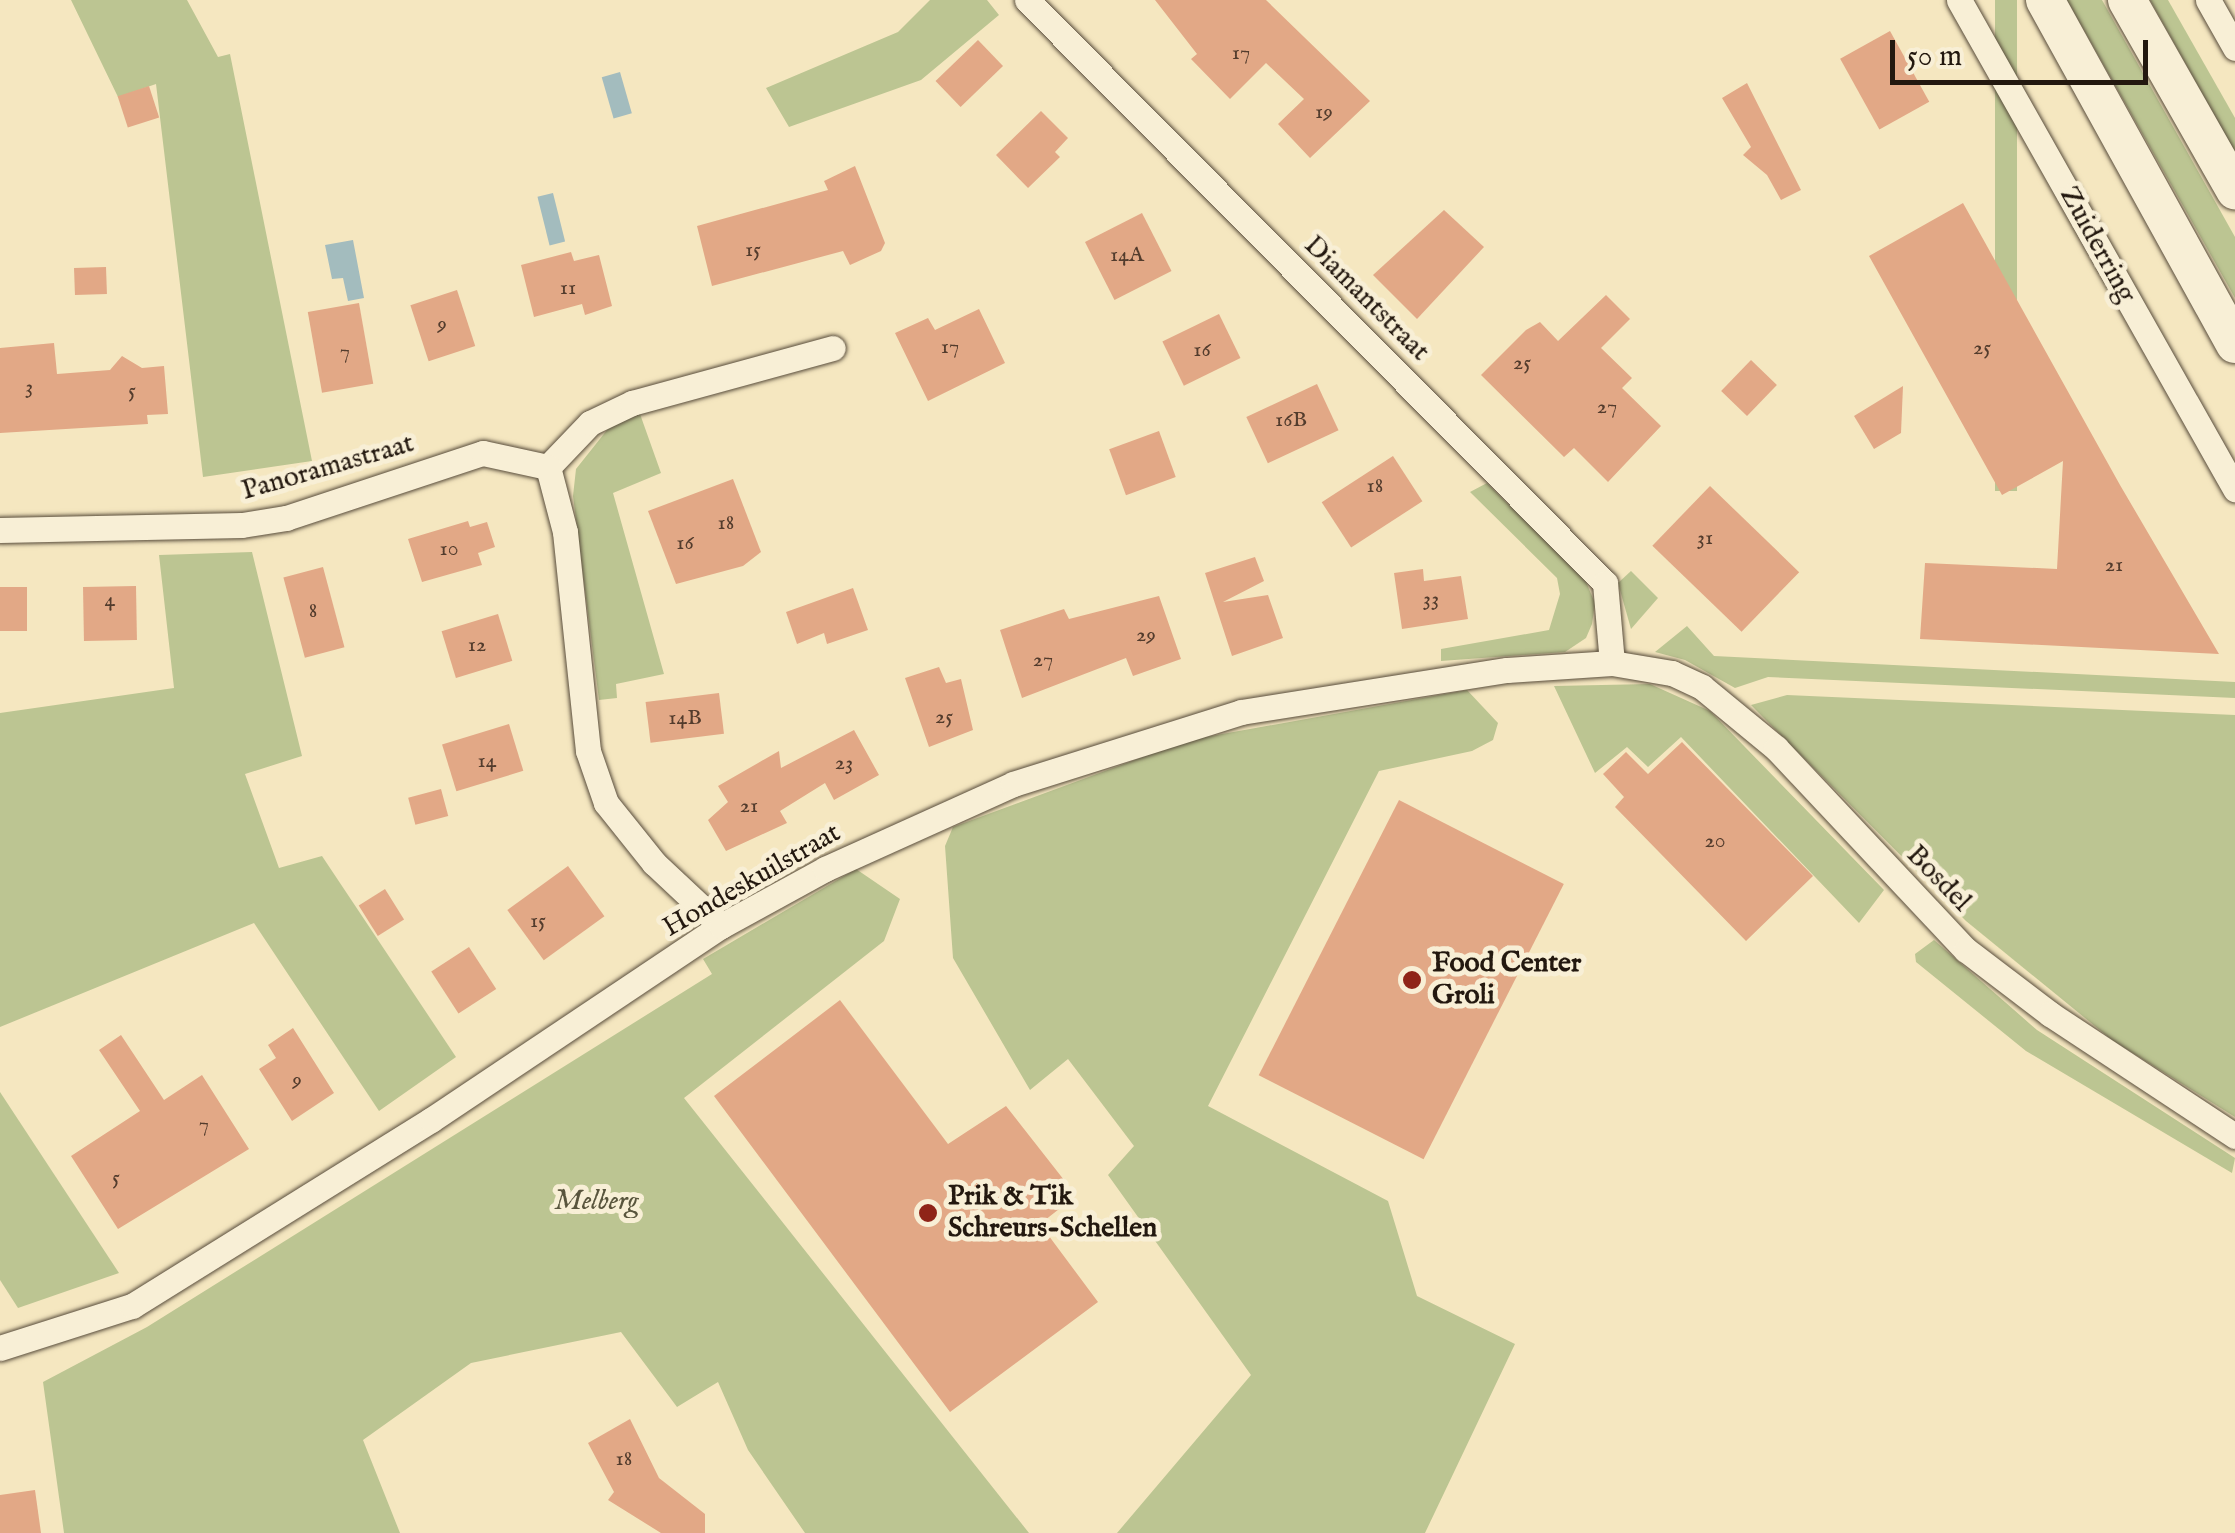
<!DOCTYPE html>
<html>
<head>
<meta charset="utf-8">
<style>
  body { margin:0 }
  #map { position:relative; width:2235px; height:1533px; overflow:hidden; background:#f5e7c0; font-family:"IM FELL English",serif }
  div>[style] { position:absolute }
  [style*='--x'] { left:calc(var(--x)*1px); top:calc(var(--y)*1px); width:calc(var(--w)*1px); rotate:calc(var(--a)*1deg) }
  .green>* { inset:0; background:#bcc592; transform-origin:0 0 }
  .water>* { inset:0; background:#a3bcbe; transform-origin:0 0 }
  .building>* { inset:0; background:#e2a886; transform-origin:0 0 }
  .roads { filter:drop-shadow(0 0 2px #584c3b) drop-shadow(0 0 2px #584c3b) }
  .street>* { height:25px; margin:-12.5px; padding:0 12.5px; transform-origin:12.5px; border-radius:12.5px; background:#f8efd6 }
  .secondary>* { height:38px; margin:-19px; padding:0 19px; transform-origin:19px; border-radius:19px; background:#f8efd6 }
  .dots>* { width:28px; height:28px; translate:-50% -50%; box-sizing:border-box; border:5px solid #f8efd6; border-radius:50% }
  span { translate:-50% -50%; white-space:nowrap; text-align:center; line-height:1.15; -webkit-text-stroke:10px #f8efd6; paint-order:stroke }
  .number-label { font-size:22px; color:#533c2d }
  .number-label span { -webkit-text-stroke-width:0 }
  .street-label { font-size:28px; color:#23180f }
  .poi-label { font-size:28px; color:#23180f; font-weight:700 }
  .left { translate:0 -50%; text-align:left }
  .park-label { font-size:28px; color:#59553d; font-style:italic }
  .scale { position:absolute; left:1890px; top:40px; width:258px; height:45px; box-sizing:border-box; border:5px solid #23180f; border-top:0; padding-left:12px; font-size:30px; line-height:35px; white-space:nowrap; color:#23180f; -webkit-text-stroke:8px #f8efd6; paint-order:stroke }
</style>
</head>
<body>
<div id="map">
  <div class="green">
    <i style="clip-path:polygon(71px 0,187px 0,218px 57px,230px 54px,312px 461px,203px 477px,156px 84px,118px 97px)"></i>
    <i style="clip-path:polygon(930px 0,987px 0,999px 15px,921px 80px,789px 127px,766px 88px,898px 32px)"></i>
    <i style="left:1995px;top:0;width:22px;height:491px"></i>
    <i style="clip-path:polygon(2067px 0,2102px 0,2235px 237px,2235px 298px)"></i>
    <i style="clip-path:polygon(2150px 0,2168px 0,2235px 118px,2235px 152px)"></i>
    <i style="clip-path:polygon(640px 414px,661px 473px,613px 493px,664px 674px,616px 684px,617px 698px,599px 700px,573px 496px,576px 469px,611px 425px)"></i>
    <i style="clip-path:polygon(1487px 483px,1586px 582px,1595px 603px,1592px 624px,1586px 638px,1565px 652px,1441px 661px,1441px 649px,1549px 630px,1560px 594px,1557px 578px,1470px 492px)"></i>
    <i style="clip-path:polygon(252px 552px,302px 756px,245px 774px,279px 868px,322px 856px,456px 1057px,379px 1111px,254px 923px,0 1027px,0 713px,174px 688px,159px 555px)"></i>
    <i style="clip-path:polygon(1631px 571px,1658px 598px,1631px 629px,1618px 583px)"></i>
    <i style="clip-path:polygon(1687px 626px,1714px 656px,2235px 682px,2235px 698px,1768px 677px,1735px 688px,1685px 660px,1655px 652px)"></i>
    <i style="clip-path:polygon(1650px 684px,1710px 711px,1884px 890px,1859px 923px,1681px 737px,1648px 767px,1627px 747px,1595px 773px,1554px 686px)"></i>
    <i style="clip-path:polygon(1467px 690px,1498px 723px,1493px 740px,1472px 751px,1379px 771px,1208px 1106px,1388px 1201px,1417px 1296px,1515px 1344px,1425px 1533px,1117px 1533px,1251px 1375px,1108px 1175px,1134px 1146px,1068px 1059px,1030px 1090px,953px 958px,945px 846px,953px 827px,1189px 740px)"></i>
    <i style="clip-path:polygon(1787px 695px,2235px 715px,2235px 1117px,2112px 1040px,1966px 921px,1751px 705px)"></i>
    <i style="clip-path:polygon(856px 869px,900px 899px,884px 941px,684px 1098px,1029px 1533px,805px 1533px,748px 1450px,718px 1382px,677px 1407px,621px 1332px,471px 1363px,363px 1440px,400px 1533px,64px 1533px,43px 1382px,147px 1327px,712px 974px,703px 959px)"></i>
    <i style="clip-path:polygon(1934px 940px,2037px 1030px,2235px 1158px,2232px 1173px,2026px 1051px,1916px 962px,1915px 954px)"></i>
    <i style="clip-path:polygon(0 1092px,119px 1273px,18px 1308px,0 1280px)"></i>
  </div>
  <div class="water">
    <i style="left:620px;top:72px;width:43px;height:19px;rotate:74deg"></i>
    <i style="left:553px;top:193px;width:50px;height:16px;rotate:76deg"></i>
    <i style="clip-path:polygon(353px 240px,364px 298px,348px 301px,343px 278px,332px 279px,325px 245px)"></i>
  </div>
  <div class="building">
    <i style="clip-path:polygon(1155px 0,1266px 0,1370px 101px,1310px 158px,1278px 124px,1304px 99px,1266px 63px,1230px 99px,1191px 59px,1197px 54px)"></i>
    <i style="left:1890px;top:31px;width:81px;height:57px;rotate:61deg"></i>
    <i style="left:978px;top:40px;width:36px;height:59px;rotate:46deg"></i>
    <i style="clip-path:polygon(1747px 83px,1801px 190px,1781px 200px,1767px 175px,1743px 155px,1751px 147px,1722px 98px)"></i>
    <i style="left:149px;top:86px;width:33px;height:33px;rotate:72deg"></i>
    <i style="clip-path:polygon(1041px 111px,1068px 138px,1055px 152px,1060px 157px,1028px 188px,996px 155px)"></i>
    <i style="clip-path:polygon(855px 166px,885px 243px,881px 251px,850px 265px,843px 251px,712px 286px,697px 226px,828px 190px,824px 181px)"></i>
    <i style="clip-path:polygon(1963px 203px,2120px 485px,2219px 654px,1920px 639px,1925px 563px,2057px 569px,2063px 461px,2002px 495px,1869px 256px)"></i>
    <i style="clip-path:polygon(1444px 210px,1484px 247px,1417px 319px,1373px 275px)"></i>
    <i style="left:1142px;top:213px;width:65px;height:64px;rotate:63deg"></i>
    <i style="clip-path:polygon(571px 252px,574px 261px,599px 255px,612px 306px,585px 315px,582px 304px,534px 317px,521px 265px)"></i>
    <i style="left:106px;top:267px;width:27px;height:32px;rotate:88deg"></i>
    <i style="left:457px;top:290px;width:59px;height:49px;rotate:72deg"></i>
    <i style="clip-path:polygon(1606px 295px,1630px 319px,1601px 348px,1632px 378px,1622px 388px,1661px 426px,1608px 482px,1574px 448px,1564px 457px,1481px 375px,1526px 330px,1540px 322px,1558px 341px)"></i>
    <i style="left:359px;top:303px;width:82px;height:52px;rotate:80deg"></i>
    <i style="clip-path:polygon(979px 309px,1005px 363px,928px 401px,895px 333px,928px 318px,935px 330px)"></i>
    <i style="left:1219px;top:314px;width:49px;height:63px;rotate:64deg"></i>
    <i style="clip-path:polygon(54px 343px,57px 374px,110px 370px,122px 356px,142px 368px,164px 366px,168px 414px,147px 415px,148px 424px,0 433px,0 348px)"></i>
    <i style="left:1751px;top:360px;width:36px;height:43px;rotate:44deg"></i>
    <i style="left:1317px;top:384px;width:51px;height:78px;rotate:65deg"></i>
    <i style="clip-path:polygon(1903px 386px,1901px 433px,1874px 449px,1854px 416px)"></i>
    <i style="left:1159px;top:431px;width:49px;height:53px;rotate:70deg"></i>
    <i style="left:1393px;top:456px;width:54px;height:85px;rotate:57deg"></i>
    <i style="clip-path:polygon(733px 479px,761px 552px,743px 566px,676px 584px,648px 511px)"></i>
    <i style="left:1710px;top:486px;width:124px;height:83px;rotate:44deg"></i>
    <i style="clip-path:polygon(468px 521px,470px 527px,487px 522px,495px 547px,478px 553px,482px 565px,422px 582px,408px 539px)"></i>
    <i style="clip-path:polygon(1255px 557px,1264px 581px,1223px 602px,1268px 595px,1283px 638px,1232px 656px,1205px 573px)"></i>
    <i style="left:323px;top:567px;width:83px;height:41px;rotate:75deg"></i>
    <i style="clip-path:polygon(1423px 569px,1424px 581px,1461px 576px,1468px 619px,1402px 629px,1394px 573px)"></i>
    <i style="left:136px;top:586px;width:54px;height:53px;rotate:89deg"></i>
    <i style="left:0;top:587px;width:27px;height:44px"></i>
    <i style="clip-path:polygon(853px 588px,868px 630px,827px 644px,824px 633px,797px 644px,786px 612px)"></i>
    <i style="clip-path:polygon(1159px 596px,1181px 659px,1133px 676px,1126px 658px,1022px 698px,1000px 630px,1064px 609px,1069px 619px)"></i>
    <i style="left:498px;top:614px;width:49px;height:59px;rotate:73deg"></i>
    <i style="clip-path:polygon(939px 667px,946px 683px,961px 679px,973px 730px,929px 747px,905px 678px)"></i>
    <i style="left:719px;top:693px;width:41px;height:74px;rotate:83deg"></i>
    <i style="left:509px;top:724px;width:49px;height:70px;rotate:73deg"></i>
    <i style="clip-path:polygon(854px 730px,879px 775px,834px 800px,825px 783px,780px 811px,787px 823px,726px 851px,708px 820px,728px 802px,718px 786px,779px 751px,781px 768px)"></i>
    <i style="clip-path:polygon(1682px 742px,1813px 876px,1746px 941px,1615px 807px,1624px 797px,1603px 774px,1626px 752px,1648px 774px)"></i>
    <i style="left:441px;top:789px;width:28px;height:34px;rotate:75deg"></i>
    <i style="left:1399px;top:800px;width:185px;height:309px;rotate:27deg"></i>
    <i style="left:568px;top:866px;width:62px;height:75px;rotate:54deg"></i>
    <i style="left:385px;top:889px;width:36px;height:31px;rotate:58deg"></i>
    <i style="left:469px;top:947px;width:50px;height:45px;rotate:57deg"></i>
    <i style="clip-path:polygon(840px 1000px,948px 1144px,1006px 1106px,1064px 1180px,1057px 1186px,1068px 1202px,1040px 1224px,1098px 1302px,950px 1412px,714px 1096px)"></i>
    <i style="clip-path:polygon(293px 1028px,334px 1093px,292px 1121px,259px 1069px,276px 1058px,268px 1045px)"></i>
    <i style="clip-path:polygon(121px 1035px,164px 1100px,202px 1075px,249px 1149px,118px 1229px,71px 1156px,140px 1111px,99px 1050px)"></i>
    <i style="clip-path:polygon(630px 1419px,659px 1478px,705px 1514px,705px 1533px,661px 1533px,608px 1500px,614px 1492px,588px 1443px)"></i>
    <i style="clip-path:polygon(35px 1490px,41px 1533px,0 1533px,0 1495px)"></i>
  </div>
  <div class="roads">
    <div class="street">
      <i style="--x:1027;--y:0;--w:821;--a:45.25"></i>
      <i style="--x:1605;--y:583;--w:80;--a:85"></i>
      <i style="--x:1959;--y:0;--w:562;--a:60.56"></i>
      <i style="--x:2208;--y:0;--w:55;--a:60.6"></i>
      <i style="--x:548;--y:467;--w:61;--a:-46.3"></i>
      <i style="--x:590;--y:423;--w:47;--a:-25.5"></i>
      <i style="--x:632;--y:403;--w:208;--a:-15.3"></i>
      <i style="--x:0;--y:530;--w:242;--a:-1.2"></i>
      <i style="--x:242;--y:525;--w:45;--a:-9"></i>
      <i style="--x:286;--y:518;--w:207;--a:-18.3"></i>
      <i style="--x:483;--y:453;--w:66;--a:12.2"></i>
      <i style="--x:548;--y:467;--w:67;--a:75.3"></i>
      <i style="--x:565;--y:532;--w:220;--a:84"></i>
      <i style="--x:588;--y:751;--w:55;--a:70.9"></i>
      <i style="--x:606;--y:803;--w:77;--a:51.3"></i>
      <i style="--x:654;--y:863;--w:92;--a:43.2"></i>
      <i style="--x:0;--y:1348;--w:139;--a:-17.7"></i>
      <i style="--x:132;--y:1306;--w:352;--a:-31.9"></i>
      <i style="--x:431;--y:1120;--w:349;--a:-33.8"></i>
      <i style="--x:721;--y:926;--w:119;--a:-28.7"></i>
      <i style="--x:825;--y:869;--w:206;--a:-24.3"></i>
      <i style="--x:1013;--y:784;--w:239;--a:-17.5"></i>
      <i style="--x:1241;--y:712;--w:269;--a:-9"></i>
      <i style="--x:1507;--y:670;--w:105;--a:-3.8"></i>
      <i style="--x:1612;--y:663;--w:61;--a:9.5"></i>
      <i style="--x:1672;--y:673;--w:33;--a:25"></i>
      <i style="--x:1702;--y:687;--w:96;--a:39.5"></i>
      <i style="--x:1776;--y:748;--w:277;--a:46.8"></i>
      <i style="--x:1966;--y:950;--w:106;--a:37.3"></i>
      <i style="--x:2050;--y:1014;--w:222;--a:33.4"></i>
    </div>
    <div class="secondary">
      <i style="--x:2045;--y:0;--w:393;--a:61.1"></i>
      <i style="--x:2127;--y:0;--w:219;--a:60.4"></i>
    </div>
  </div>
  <div class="dots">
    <i style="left:1412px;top:980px;background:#8f2418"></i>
    <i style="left:928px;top:1213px;background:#8f2418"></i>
  </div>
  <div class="number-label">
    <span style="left:1241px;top:54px">17</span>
    <span style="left:1324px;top:113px">19</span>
    <span style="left:753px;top:251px">15</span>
    <span style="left:1127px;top:256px">14A</span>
    <span style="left:568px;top:289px">11</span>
    <span style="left:442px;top:325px">9</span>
    <span style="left:950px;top:348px">17</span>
    <span style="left:1982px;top:349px">25</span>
    <span style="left:1202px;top:351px">16</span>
    <span style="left:345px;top:353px">7</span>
    <span style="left:1522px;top:364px">25</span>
    <span style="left:29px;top:388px">3</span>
    <span style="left:132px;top:392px">5</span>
    <span style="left:1607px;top:408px">27</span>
    <span style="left:1291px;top:421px">16B</span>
    <span style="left:1375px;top:487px">18</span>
    <span style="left:726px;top:524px">18</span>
    <span style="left:1705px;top:539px">31</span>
    <span style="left:685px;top:544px">16</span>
    <span style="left:449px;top:550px">10</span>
    <span style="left:2114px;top:566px">21</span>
    <span style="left:1431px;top:600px">33</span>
    <span style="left:110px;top:601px">4</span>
    <span style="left:313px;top:612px">8</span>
    <span style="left:1146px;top:636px">29</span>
    <span style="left:477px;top:646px">12</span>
    <span style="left:1043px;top:661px">27</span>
    <span style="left:944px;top:718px">25</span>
    <span style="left:685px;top:719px">14B</span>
    <span style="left:487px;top:762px">14</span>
    <span style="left:844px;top:764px">23</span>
    <span style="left:749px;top:807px">21</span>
    <span style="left:1715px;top:842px">20</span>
    <span style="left:538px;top:922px">15</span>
    <span style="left:297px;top:1081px">9</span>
    <span style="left:204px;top:1126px">7</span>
    <span style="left:116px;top:1179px">5</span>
    <span style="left:624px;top:1460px">18</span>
  </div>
  <div class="street-label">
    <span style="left:2097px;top:245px;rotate:61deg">Zuiderring</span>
    <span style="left:1366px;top:299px;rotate:45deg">Diamantstraat</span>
    <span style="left:328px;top:468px;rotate:-16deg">Panoramastraat</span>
    <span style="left:1938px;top:879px;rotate:46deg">Bosdel</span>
    <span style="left:752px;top:881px;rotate:-30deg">Hondeskuilstraat</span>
  </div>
  <div class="poi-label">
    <span class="left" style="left:1432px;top:980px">Food Center<br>Groli</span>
    <span class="left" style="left:948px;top:1213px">Prik &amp; Tik<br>Schreurs-Schellen</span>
  </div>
  <div class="park-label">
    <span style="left:596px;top:1202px">Melberg</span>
  </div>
  <div class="scale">50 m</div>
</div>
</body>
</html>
